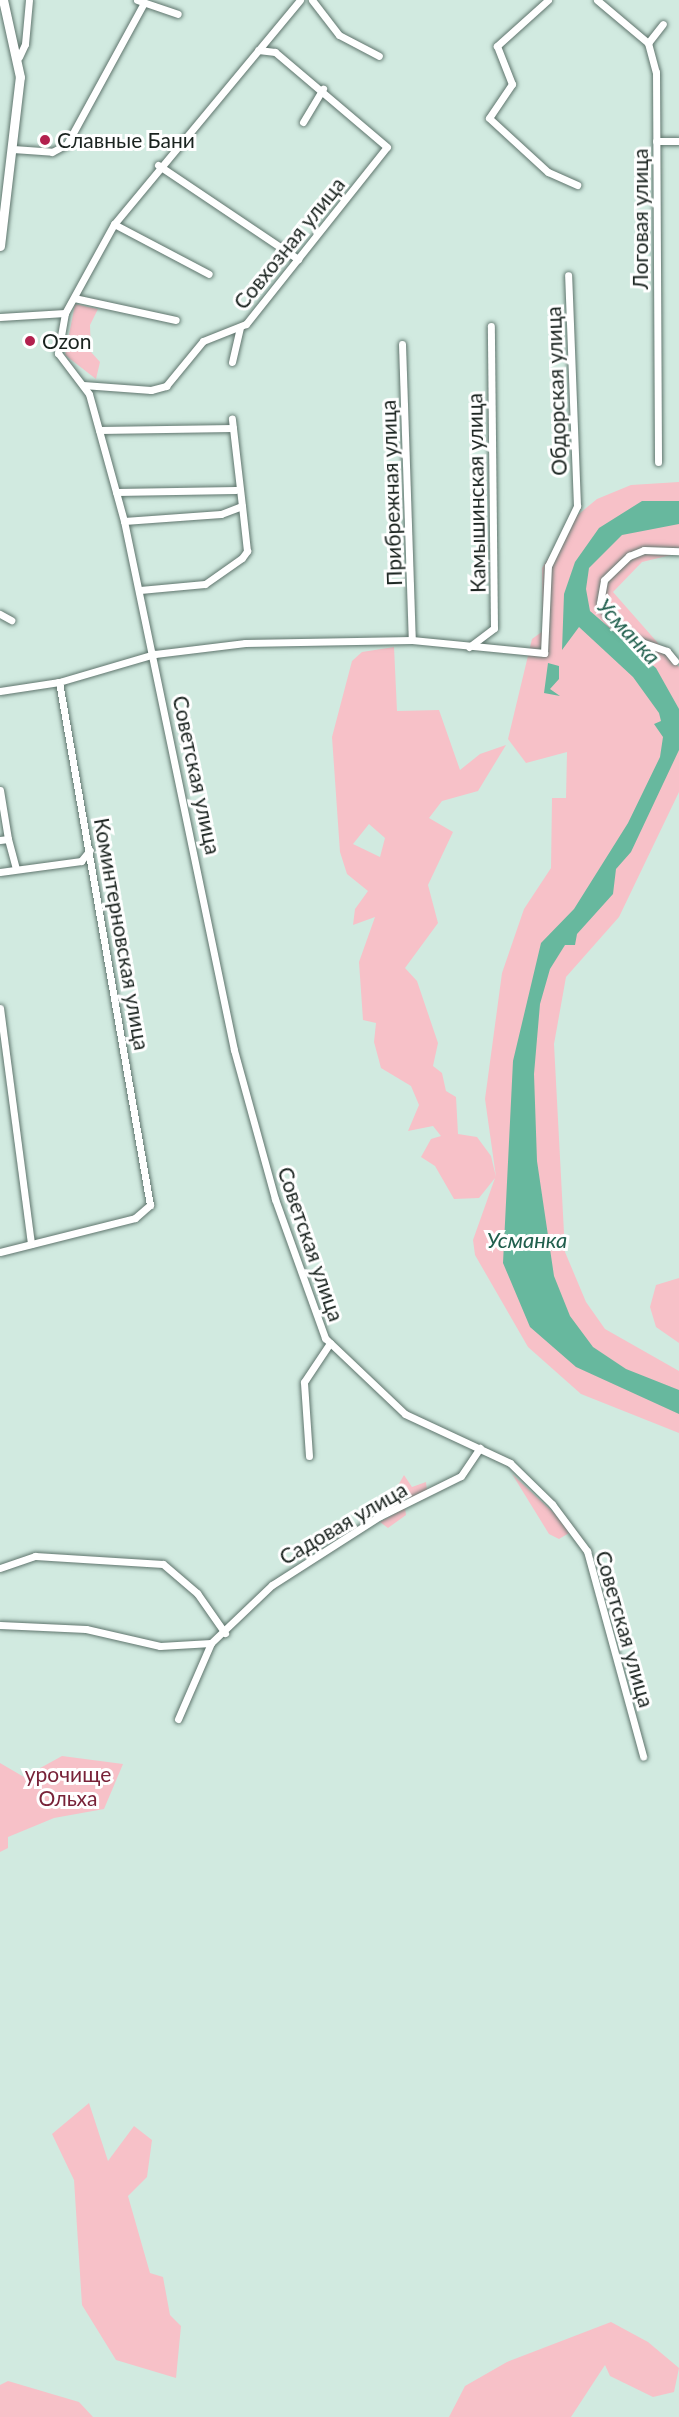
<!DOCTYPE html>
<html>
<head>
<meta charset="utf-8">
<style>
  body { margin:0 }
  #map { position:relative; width:679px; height:2417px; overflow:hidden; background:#d1eae0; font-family:Lato,sans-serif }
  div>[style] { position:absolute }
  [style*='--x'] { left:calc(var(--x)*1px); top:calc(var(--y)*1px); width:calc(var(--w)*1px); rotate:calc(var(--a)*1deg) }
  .green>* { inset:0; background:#f7c1c8 }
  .water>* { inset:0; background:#67b89e }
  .roads { filter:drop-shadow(0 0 2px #5f756d) drop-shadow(0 0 2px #5f756d) }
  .street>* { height:7px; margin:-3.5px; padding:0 3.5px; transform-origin:3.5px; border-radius:3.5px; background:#fff }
  .secondary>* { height:9px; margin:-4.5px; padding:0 4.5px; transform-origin:4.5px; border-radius:4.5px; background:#fff }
  .dots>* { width:16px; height:16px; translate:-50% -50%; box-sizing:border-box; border:3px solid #fff; border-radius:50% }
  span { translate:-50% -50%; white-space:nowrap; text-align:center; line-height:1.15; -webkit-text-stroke:6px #fff; paint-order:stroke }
  .poi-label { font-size:21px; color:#1a231f }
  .left { translate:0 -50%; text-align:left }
  .street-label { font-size:21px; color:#1a231f }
  .park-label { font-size:21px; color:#782238 }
  .water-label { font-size:22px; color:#205f4d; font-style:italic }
</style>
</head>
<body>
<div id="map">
  <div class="green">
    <i style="clip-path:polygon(75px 304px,98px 309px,90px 325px,91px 352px,100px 362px,96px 379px,65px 355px)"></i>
    <i style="clip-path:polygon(evenodd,679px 482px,679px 553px,642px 562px,613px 592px,679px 667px,679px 792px,619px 917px,566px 977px,554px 1044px,565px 1252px,586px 1302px,605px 1329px,679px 1371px,679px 1433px,581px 1394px,528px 1347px,475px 1255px,473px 1240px,495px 1178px,479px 1198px,454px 1199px,435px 1166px,421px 1157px,431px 1139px,441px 1136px,433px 1126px,408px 1131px,419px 1105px,411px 1086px,381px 1068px,374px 1042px,376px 1023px,363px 1020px,359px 962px,375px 917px,353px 925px,355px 909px,368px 891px,347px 874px,340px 852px,332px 737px,352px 661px,362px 652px,394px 647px,397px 711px,439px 710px,460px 770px,480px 754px,506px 745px,478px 791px,442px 801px,429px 818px,453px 832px,428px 885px,438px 923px,405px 968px,417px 981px,438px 1043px,433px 1066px,442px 1073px,446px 1091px,456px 1097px,458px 1134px,477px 1137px,491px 1156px,496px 1177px,485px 1099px,502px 973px,524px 909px,551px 868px,552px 798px,566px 798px,567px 752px,526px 763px,508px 739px,532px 639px,543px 631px,542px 568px,574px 518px,597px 499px,631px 485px,679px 482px,369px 824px,385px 838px,380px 857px,353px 844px,369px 824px)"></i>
    <i style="clip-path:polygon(679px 1278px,679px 1343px,656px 1327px,650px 1307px,656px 1285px)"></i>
    <i style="clip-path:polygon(512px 1474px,555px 1514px,569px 1533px,559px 1539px,549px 1534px)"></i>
    <i style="clip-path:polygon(404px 1475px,412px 1487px,426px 1482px,427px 1491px,409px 1499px,396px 1489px)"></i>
    <i style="clip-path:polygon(405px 1508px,406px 1515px,388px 1528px,380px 1522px)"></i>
    <i style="clip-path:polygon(62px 1756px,123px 1764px,104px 1809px,54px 1818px,8px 1837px,8px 1848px,0 1852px,0 1763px,24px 1777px)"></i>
    <i style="clip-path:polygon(89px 2103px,108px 2161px,134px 2126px,152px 2140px,147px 2177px,128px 2196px,150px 2273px,163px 2277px,170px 2315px,181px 2326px,176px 2378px,116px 2360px,82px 2305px,74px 2180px,52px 2134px)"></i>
    <i style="clip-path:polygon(611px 2322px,648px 2342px,679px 2368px,674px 2392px,653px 2397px,610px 2376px,605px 2365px,571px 2417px,449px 2417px,465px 2386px,507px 2362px)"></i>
    <i style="clip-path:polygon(8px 2381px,79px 2402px,93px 2417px,0 2417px,0 2385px)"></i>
  </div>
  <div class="water">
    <i style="clip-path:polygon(642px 501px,679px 501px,679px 524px,622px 535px,589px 568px,586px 589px,590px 611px,656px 668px,679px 709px,679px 750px,631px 852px,616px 869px,613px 894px,577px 934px,575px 945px,565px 945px,550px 969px,540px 1004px,534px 1074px,537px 1161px,554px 1276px,570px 1316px,593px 1347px,626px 1369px,679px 1390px,679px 1414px,576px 1367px,530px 1327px,503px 1263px,513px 1061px,541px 943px,574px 909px,628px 823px,660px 757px,663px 737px,654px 724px,661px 721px,659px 713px,633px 677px,579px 627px,562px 650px,564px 594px,575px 562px,599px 528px)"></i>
    <i style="clip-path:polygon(548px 663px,559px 666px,559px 679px,550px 689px,560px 696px,544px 693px)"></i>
  </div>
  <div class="roads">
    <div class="street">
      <i style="--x:137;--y:0;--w:43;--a:18.9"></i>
      <i style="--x:300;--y:0;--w:291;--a:129.7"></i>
      <i style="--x:114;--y:224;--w:102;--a:118.8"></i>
      <i style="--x:65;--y:313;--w:41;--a:99.9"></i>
      <i style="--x:58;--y:353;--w:51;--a:52.9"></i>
      <i style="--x:89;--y:394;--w:132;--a:74.6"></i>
      <i style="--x:124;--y:521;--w:540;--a:78.25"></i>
      <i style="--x:234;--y:1050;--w:155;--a:74.6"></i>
      <i style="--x:275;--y:1199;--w:148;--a:70.2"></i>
      <i style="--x:325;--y:1338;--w:110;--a:43.5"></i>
      <i style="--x:405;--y:1414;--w:116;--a:25"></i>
      <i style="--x:510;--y:1463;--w:59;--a:44.3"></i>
      <i style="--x:552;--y:1504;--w:59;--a:53.3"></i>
      <i style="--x:587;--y:1551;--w:213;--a:74.7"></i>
      <i style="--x:312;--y:0;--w:44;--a:52.4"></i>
      <i style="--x:339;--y:35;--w:45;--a:27.7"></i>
      <i style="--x:548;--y:0;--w:69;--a:138"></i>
      <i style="--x:497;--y:46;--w:41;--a:68.5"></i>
      <i style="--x:512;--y:84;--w:41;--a:124.1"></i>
      <i style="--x:489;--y:118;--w:80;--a:42.5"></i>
      <i style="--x:548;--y:172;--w:32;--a:24"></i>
      <i style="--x:597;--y:0;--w:67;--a:40.1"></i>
      <i style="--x:648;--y:43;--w:30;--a:75"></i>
      <i style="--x:656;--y:72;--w:390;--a:89.7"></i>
      <i style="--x:648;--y:43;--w:24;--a:-52"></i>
      <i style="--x:19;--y:57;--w:14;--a:-65"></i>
      <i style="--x:25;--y:44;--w:44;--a:-84.8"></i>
      <i style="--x:303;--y:122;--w:39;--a:-59"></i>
      <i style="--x:656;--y:141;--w:23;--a:0"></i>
      <i style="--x:13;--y:149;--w:39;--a:4"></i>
      <i style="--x:52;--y:152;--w:17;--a:-28"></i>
      <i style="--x:67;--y:144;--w:161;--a:-61.4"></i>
      <i style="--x:158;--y:165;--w:169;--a:33.9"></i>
      <i style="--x:114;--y:224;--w:107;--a:27.8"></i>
      <i style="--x:74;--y:298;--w:104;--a:12.2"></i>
      <i style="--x:0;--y:317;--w:65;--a:-3.5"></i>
      <i style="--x:402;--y:344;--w:296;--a:88.1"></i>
      <i style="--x:232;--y:362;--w:35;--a:-77"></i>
      <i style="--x:83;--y:385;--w:68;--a:4.2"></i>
      <i style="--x:151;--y:390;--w:16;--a:-15"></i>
      <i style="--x:166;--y:386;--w:58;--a:-50.6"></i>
      <i style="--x:203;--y:341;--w:46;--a:-21.6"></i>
      <i style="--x:246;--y:324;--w:226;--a:-51.5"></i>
      <i style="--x:387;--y:147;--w:147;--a:-139.7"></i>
      <i style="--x:275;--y:52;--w:17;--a:-173"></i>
      <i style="--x:99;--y:430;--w:134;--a:-0.9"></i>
      <i style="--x:116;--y:492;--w:120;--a:-1"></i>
      <i style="--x:124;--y:521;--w:97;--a:-4.1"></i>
      <i style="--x:221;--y:514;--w:22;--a:-21"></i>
      <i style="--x:242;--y:506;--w:88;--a:-96.6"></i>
      <i style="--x:140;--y:590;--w:65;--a:-5.3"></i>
      <i style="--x:205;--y:584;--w:45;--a:-35.1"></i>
      <i style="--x:242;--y:558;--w:9;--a:-54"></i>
      <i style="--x:247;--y:551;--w:45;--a:-96.3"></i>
      <i style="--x:0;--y:614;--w:13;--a:29"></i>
      <i style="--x:469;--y:647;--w:31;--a:-37"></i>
      <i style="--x:494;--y:628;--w:302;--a:-90.6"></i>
      <i style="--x:675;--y:661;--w:13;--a:-129"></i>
      <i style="--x:667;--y:651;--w:34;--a:-161"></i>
      <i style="--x:635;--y:640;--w:26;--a:-143"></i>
      <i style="--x:614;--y:624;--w:25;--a:-124"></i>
      <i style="--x:600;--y:603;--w:23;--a:-80"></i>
      <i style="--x:604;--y:580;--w:35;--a:-44"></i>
      <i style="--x:629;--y:556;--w:16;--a:-22"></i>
      <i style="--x:644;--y:550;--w:35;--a:2"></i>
      <i style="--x:0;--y:691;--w:60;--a:-8.7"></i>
      <i style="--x:59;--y:682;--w:100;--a:-16.3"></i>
      <i style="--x:155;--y:654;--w:91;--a:-7"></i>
      <i style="--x:245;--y:643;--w:167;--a:-1"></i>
      <i style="--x:412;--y:640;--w:133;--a:5.6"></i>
      <i style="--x:544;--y:653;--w:87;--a:-87.4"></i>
      <i style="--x:548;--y:566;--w:67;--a:-64.2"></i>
      <i style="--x:577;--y:506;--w:231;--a:-92.2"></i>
      <i style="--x:0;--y:790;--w:50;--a:80.7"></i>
      <i style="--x:8;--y:839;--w:8;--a:173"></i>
      <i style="--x:8;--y:839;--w:31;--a:75"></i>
      <i style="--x:0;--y:872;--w:82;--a:-7.7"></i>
      <i style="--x:81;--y:861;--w:14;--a:-51"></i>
      <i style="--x:0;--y:1008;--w:238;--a:82.5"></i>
      <i style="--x:0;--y:1252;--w:139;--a:-14.1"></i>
      <i style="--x:135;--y:1218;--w:20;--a:-41"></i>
      <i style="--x:150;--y:1205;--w:531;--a:-99.87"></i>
      <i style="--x:309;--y:1456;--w:74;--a:-93.9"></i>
      <i style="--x:304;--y:1382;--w:47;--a:-56.3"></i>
      <i style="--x:0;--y:1568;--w:37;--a:-19"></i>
      <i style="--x:35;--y:1556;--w:128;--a:3.6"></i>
      <i style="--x:163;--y:1564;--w:45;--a:40.5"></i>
      <i style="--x:197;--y:1593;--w:49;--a:55"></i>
      <i style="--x:0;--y:1625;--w:86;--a:2.7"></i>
      <i style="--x:86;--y:1629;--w:76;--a:12.9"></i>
      <i style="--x:160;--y:1646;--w:51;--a:-3.4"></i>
      <i style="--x:178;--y:1719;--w:83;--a:-66.5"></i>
      <i style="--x:211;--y:1643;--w:84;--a:-43.6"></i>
      <i style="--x:272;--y:1585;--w:128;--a:-32.6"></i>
      <i style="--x:380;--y:1516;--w:90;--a:-26.3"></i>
      <i style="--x:461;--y:1476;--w:34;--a:-56"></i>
    </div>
    <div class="secondary">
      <i style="--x:0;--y:246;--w:170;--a:-83.3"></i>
      <i style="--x:20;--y:77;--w:79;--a:-102.4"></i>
    </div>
  </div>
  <div class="dots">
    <i style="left:45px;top:140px;background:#b2214e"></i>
    <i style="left:30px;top:341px;background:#b2214e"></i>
  </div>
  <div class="poi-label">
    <span class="left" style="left:57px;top:140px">Славные Бани</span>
    <span class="left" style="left:42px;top:341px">Ozon</span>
  </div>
  <div class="street-label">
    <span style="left:640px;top:219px;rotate:-90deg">Логовая улица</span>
    <span style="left:289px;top:243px;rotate:-51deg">Совхозная улица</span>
    <span style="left:556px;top:391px;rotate:-92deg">Обдорская улица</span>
    <span style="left:391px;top:493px;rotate:-92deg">Прибрежная улица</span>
    <span style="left:476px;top:493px;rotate:-91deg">Камышинская улица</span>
    <span style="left:197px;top:775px;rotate:78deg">Советская улица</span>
    <span style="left:122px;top:934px;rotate:80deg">Коминтерновская улица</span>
    <span style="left:311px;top:1244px;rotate:71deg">Советская улица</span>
    <span style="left:343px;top:1523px;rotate:-30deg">Садовая улица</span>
    <span style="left:625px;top:1629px;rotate:74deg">Советская улица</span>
  </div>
  <div class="park-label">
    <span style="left:68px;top:1786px">урочище<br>Ольха</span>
  </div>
  <div class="water-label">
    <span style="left:629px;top:631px;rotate:47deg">Усманка</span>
    <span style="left:527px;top:1240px">Усманка</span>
  </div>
</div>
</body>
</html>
